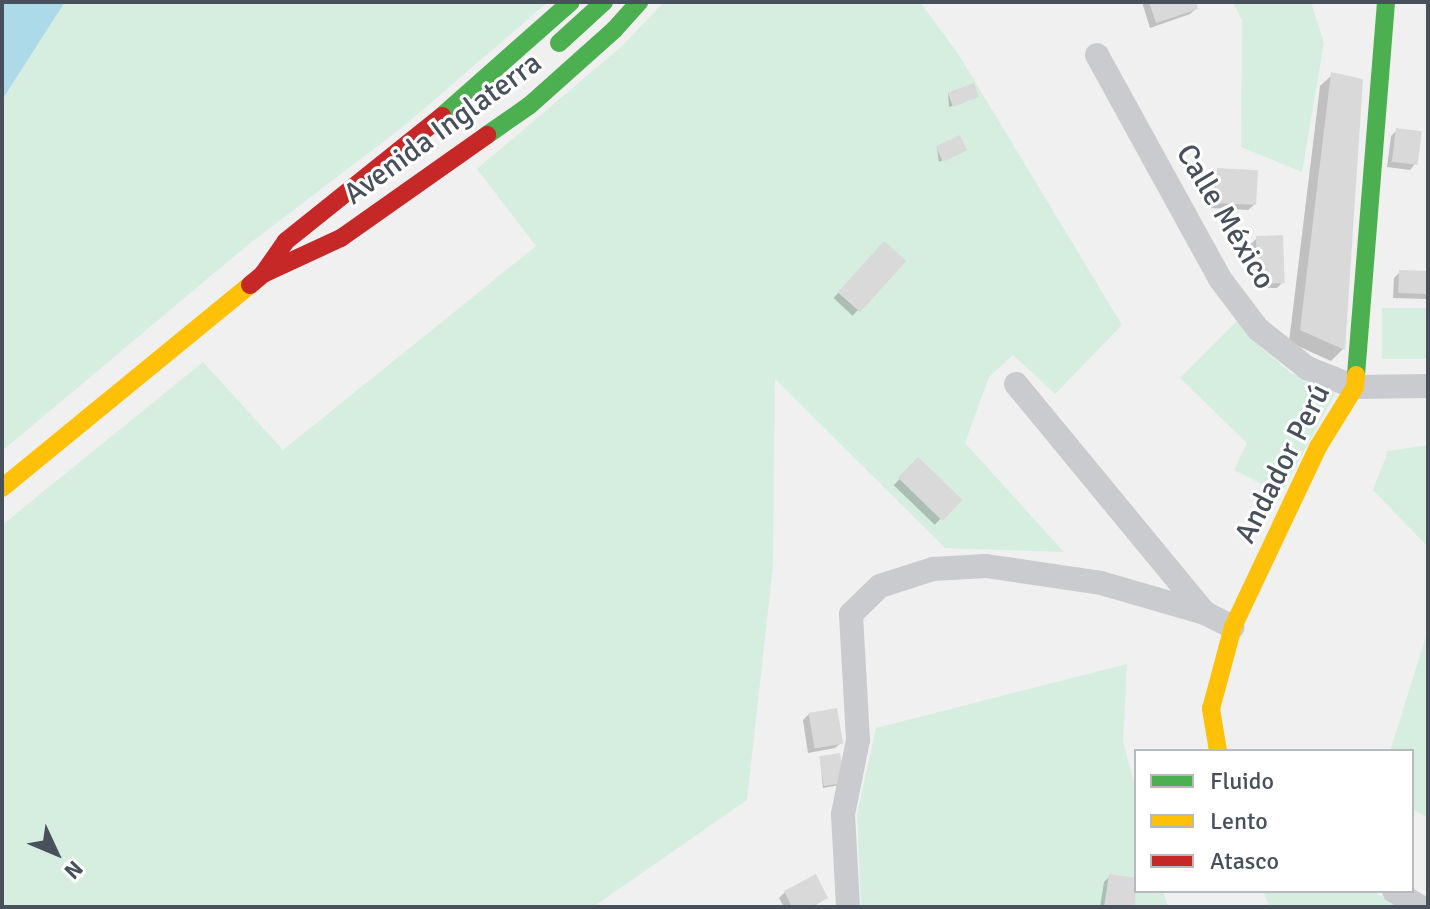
<!DOCTYPE html>
<html>
<head>
<meta charset="utf-8">
<style>
  body { margin:0 }
  #map { position:relative; width:1430px; height:909px; overflow:hidden; background:#f0f0f0; font-family:Signika,sans-serif }
  div>[style] { position:absolute }
  [style*='--x'] { left:calc(var(--x)*1px); top:calc(var(--y)*1px); width:calc(var(--w)*1px); rotate:calc(var(--a)*1deg) }
  .green>* { inset:0; background:#d6eee0; transform-origin:0 0 }
  .water>* { inset:0; background:#addae8 }
  .shadow>* { inset:0; background:#0003; transform-origin:0 0 }
  .building>* { inset:0; background:#d9d9da; transform-origin:0 0 }
  .street>* { height:24px; margin:-12px; padding:0 12px; transform-origin:12px; border-radius:12px; background:#cacbce }
  .fast>* { height:18px; margin:-9px; padding:0 9px; transform-origin:9px; border-radius:9px; background:#4caf50 }
  .slow>* { height:18px; margin:-9px; padding:0 9px; transform-origin:9px; border-radius:9px; background:#ffc107 }
  .jam>* { height:18px; margin:-9px; padding:0 9px; transform-origin:9px; border-radius:9px; background:#c62828 }
  span { translate:-50% -50%; white-space:nowrap; text-align:center; line-height:1.15; -webkit-text-stroke:6px #fff; paint-order:stroke }
  .street-label { font-size:30px; color:#48515b }
  .frame { position:absolute; inset:0; border:4px solid #48515b; pointer-events:none }
  .legend { position:absolute; left:1134px; top:749px; width:280px; height:144px; box-sizing:border-box; background:#fff; border:2px solid #b6b9bd; margin:0; padding:10px 14px; list-style:none; font-size:24px; color:#48515b }
  .legend li { display:flex; align-items:center; gap:16px; height:40px }
  .legend b { width:40px; border:2px solid #b6b9bd }
  .north { position:absolute; left:16px; top:813px; width:80px; height:80px; -webkit-text-stroke:6px #fff; paint-order:stroke; rotate:134deg; font-size:22px; font-weight:700; line-height:32px; text-align:center; color:#48515b }
  .north::after { content:''; display:block; margin:auto; width:28px; height:36px; background:#48515b; clip-path:polygon(50% 0,100% 100%,50% 72%,0 100%) }
</style>
</head>
<body>
<div id="map">
  <div class="green">
    <i style="clip-path:polygon(65px 2px,548px 2px,404px 126px,249px 244px,2px 451px,2px 100px)"></i>
    <i style="clip-path:polygon(664px 2px,920px 2px,959px 55px,1122px 325px,1055px 394px,1013px 355px,989px 377px,965px 443px,1064px 552px,945px 548px,775px 379px,773px 566px,747px 800px,593px 907px,2px 907px,2px 525px,203px 362px,283px 450px,536px 246px,477px 169px,623px 45px)"></i>
    <i style="clip-path:polygon(1233px 2px,1311px 2px,1324px 43px,1302px 172px,1241px 147px,1242px 20px)"></i>
    <i style="left:1382px;top:308px;width:46px;height:51px"></i>
    <i style="clip-path:polygon(1237px 321px,1254px 341px,1291px 373px,1336px 392px,1281px 494px,1234px 470px,1247px 443px,1180px 378px)"></i>
    <i style="clip-path:polygon(1428px 445px,1428px 547px,1373px 490px,1388px 451px)"></i>
    <i style="clip-path:polygon(1428px 630px,1428px 818px,1412px 809px,1412px 751px,1390px 751px)"></i>
    <i style="clip-path:polygon(1127px 664px,1123px 742px,1136px 789px,1136px 891px,1163px 891px,1168px 907px,861px 907px,857px 814px,876px 728px)"></i>
    <i style="clip-path:polygon(1263px 891px,1373px 891px,1398px 907px,1270px 907px)"></i>
  </div>
  <div class="water">
    <i style="clip-path:polygon(2px 2px,65px 2px,2px 100px)"></i>
  </div>
  <div class="shadow">
    <i style="clip-path:polygon(1142px 2px,1194px 2px,1196px 9px,1190px 14px,1150px 28px)"></i>
    <i style="clip-path:polygon(1332px 75px,1343px 349px,1331px 361px,1289px 342px,1320px 86px)"></i>
    <i style="clip-path:polygon(948px 94px,974px 98px,949px 107px)"></i>
    <i style="clip-path:polygon(1397px 130px,1415px 164px,1410px 170px,1387px 167px,1391px 136px)"></i>
    <i style="clip-path:polygon(937px 149px,962px 151px,939px 162px)"></i>
    <i style="clip-path:polygon(1218px 170px,1254px 205px,1248px 210px,1210px 208px,1212px 176px)"></i>
    <i style="clip-path:polygon(1257px 238px,1283px 282px,1277px 288px,1253px 288px,1251px 244px)"></i>
    <i style="left:884px;top:244px;width:26px;height:74px;rotate:43deg"></i>
    <i style="clip-path:polygon(1400px 272px,1428px 273px,1428px 299px,1393px 298px,1394px 278px)"></i>
    <i style="left:918px;top:460px;width:57px;height:35px;rotate:44deg"></i>
    <i style="clip-path:polygon(809px 714px,841px 743px,835px 748px,808px 753px,803px 720px)"></i>
    <i style="clip-path:polygon(820px 758px,840px 785px,823px 788px)"></i>
    <i style="clip-path:polygon(1110px 876px,1136px 881px,1133px 907px,1100px 907px,1104px 882px)"></i>
    <i style="clip-path:polygon(785px 892px,826px 898px,813px 907px,784px 907px,779px 898px)"></i>
  </div>
  <div class="building">
    <i style="clip-path:polygon(1149px 2px,1196px 2px,1198px 9px,1156px 23px)"></i>
    <i style="clip-path:polygon(1331px 72px,1363px 79px,1345px 350px,1300px 330px)"></i>
    <i style="left:974px;top:83px;width:15px;height:28px;rotate:70deg"></i>
    <i style="left:1396px;top:128px;width:26px;height:34px;rotate:7deg"></i>
    <i style="left:960px;top:135px;width:17px;height:27px;rotate:65deg"></i>
    <i style="left:1217px;top:168px;width:41px;height:35px;rotate:3deg"></i>
    <i style="left:1283px;top:235px;width:48px;height:27px;rotate:88deg"></i>
    <i style="left:884px;top:241px;width:30px;height:69px;rotate:42deg"></i>
    <i style="left:1399px;top:270px;width:29px;height:23px;rotate:2deg"></i>
    <i style="left:918px;top:457px;width:62px;height:29px;rotate:44deg"></i>
    <i style="left:837px;top:708px;width:36px;height:29px;rotate:80deg"></i>
    <i style="left:840px;top:753px;width:30px;height:21px;rotate:81deg"></i>
    <i style="clip-path:polygon(816px 874px,828px 898px,811px 907px,792px 907px,784px 891px)"></i>
    <i style="clip-path:polygon(1109px 874px,1136px 878px,1135px 907px,1104px 907px)"></i>
  </div>
  <div class="street">
    <i style="--x:1097;--y:55;--w:256;--a:61.2"></i>
    <i style="--x:1220;--y:279;--w:63;--a:52.8"></i>
    <i style="--x:1258;--y:329;--w:63;--a:38.5"></i>
    <i style="--x:1307;--y:368;--w:52;--a:21.6"></i>
    <i style="--x:1355;--y:387;--w:73;--a:-0.8"></i>
    <i style="--x:1016;--y:384;--w:297;--a:50.5"></i>
    <i style="--x:1394;--y:891;--w:31;--a:31"></i>
    <i style="--x:848;--y:907;--w:93;--a:-93.1"></i>
    <i style="--x:843;--y:814;--w:76;--a:-78.5"></i>
    <i style="--x:858;--y:740;--w:126;--a:-93.2"></i>
    <i style="--x:851;--y:614;--w:40;--a:-44"></i>
    <i style="--x:880;--y:586;--w:56;--a:-17.8"></i>
    <i style="--x:933;--y:569;--w:53;--a:-3.2"></i>
    <i style="--x:986;--y:566;--w:116;--a:8.4"></i>
    <i style="--x:1101;--y:583;--w:108;--a:16.1"></i>
    <i style="--x:1205;--y:613;--w:31;--a:27"></i>
  </div>
  <div class="fast">
    <i style="--x:559;--y:43;--w:61;--a:-42.3"></i>
    <i style="--x:442;--y:116;--w:172;--a:-41.5"></i>
    <i style="--x:487;--y:135;--w:52;--a:-34.9"></i>
    <i style="--x:530;--y:105;--w:113;--a:-41.8"></i>
    <i style="--x:614;--y:30;--w:38;--a:-48"></i>
    <i style="--x:1356;--y:375;--w:374;--a:-85.4"></i>
  </div>
  <div class="slow">
    <i style="--x:2;--y:488;--w:320;--a:-39.3"></i>
    <i style="--x:1218;--y:751;--w:43;--a:-99.5"></i>
    <i style="--x:1211;--y:709;--w:85;--a:-75"></i>
    <i style="--x:1233;--y:627;--w:199;--a:-64.7"></i>
    <i style="--x:1318;--y:447;--w:70;--a:-58.3"></i>
    <i style="--x:1355;--y:387;--w:12;--a:-85"></i>
  </div>
  <div class="jam">
    <i style="--x:263;--y:274;--w:86;--a:-24.8"></i>
    <i style="--x:341;--y:238;--w:179;--a:-35.2"></i>
    <i style="--x:250;--y:285;--w:17;--a:-40"></i>
    <i style="--x:263;--y:274;--w:40;--a:-55.1"></i>
    <i style="--x:286;--y:241;--w:200;--a:-38.7"></i>
  </div>
  <div class="street-label">
    <span style="left:443px;top:129px;rotate:-36deg">Avenida Inglaterra</span>
    <span style="left:1225px;top:217px;rotate:59deg">Calle México</span>
    <span style="left:1283px;top:464px;rotate:-63deg">Andador Perú</span>
  </div>
  <div class="frame"></div>
  <ul class="legend">
  <li><b style="height:10px;background:#4caf50"></b>Fluido</li>
  <li><b style="height:10px;background:#ffc107"></b>Lento</li>
  <li><b style="height:10px;background:#c62828"></b>Atasco</li>
  </ul>
  <div class="north">N</div>
</div>
</body>
</html>
